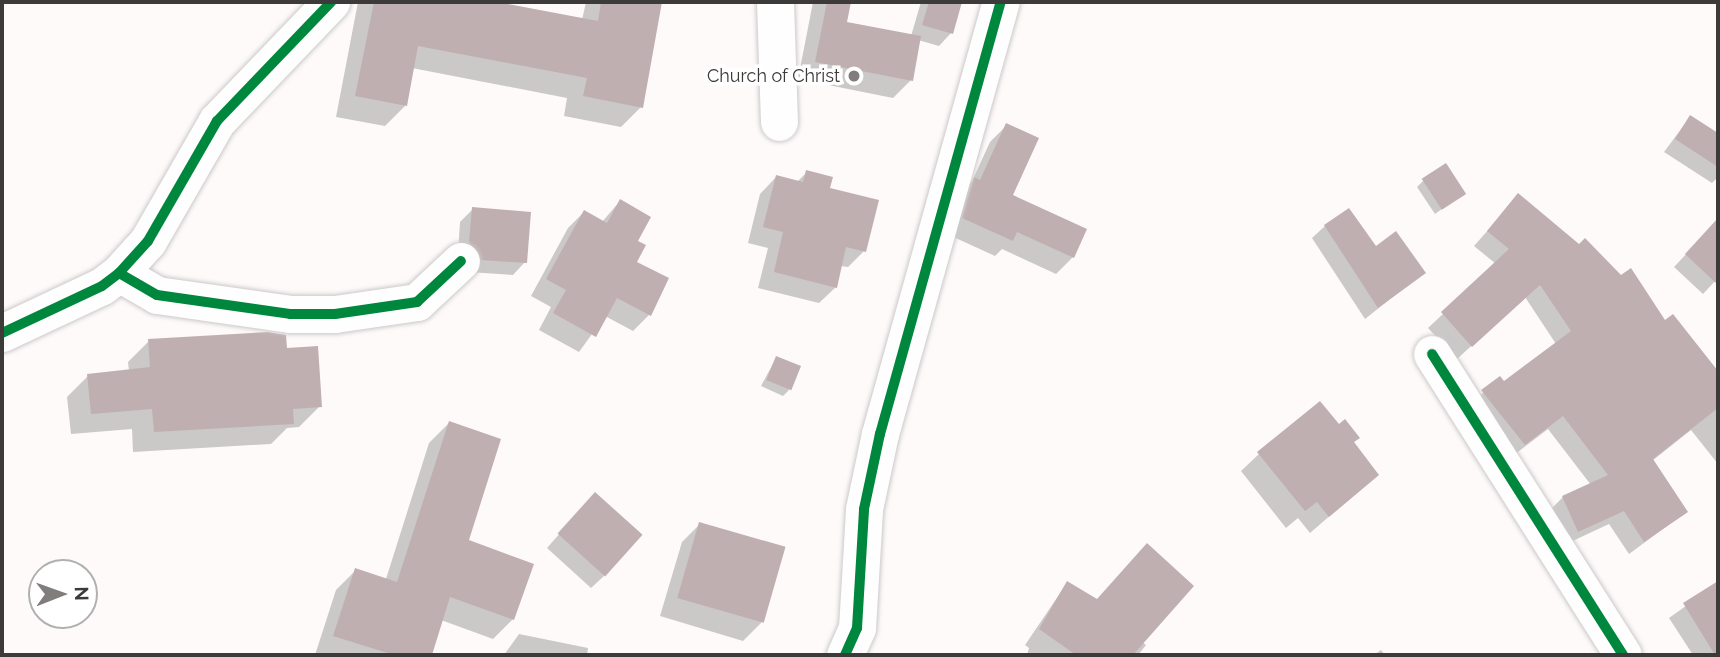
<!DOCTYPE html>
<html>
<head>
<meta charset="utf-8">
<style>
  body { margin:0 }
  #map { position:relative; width:1720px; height:657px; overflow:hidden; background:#fefafa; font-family:Raleway,sans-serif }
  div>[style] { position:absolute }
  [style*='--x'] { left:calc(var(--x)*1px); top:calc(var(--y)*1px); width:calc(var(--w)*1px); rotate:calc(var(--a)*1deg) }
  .shadow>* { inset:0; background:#0003 }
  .building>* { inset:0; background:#c0afb1; transform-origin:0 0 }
  .roads { filter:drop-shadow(0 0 2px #ccc9ca) drop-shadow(0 0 2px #ccc9ca) }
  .minor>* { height:37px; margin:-18.5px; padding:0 18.5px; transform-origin:18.5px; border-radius:18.5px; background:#fffefe }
  .cycleway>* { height:10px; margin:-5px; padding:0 5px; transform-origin:5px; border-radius:5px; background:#00873e }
  .dots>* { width:19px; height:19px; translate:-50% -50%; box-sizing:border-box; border:4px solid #fff; border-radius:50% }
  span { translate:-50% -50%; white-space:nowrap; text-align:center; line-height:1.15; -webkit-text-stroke:7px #fff; paint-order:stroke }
  .poi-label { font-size:18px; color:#3d3a3a }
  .right { translate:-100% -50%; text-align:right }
  .frame { position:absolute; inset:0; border:4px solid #3d3a3a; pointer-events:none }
  .north { position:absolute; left:28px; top:559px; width:70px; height:70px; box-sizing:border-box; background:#fff; border:2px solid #b1b0b0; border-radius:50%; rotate:89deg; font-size:19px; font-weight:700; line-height:28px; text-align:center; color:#3d3a3a }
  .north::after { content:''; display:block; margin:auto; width:24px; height:32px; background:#817d7d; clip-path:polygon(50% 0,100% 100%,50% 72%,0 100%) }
</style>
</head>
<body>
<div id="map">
  <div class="shadow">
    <i style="clip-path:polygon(358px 2px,488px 2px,582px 20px,586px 2px,660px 2px,641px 107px,621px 127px,564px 116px,567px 98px,412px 68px,405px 106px,385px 126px,336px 117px)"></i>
    <i style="clip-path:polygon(813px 2px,849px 2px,845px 23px,911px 36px,921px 2px,960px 2px,951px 33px,939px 46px,918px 40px,911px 80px,893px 98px,798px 79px)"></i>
    <i style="clip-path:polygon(1690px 117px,1718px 135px,1718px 177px,1712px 183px,1664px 152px)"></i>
    <i style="clip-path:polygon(1006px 126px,1011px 196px,1073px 257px,1056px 274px,1002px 249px,995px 256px,947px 234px,958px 196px,972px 181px,990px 142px)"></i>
    <i style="clip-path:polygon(807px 172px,828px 190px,864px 251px,848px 267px,840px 266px,836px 287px,819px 303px,758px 288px,768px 248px,748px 243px,760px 194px,776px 177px,797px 182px)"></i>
    <i style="clip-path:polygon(1423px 181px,1464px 193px,1435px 214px,1417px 187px)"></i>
    <i style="clip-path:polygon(1519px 195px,1665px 323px,1672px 317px,1718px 374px,1718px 464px,1691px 430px,1652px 461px,1686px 512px,1629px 554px,1609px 524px,1564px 545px,1549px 511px,1563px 497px,1591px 485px,1548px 429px,1510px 458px,1468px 406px,1500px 378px,1504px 383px,1556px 344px,1525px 297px,1457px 359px,1428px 328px,1496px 264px,1474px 246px)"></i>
    <i style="clip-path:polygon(620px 201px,636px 241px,634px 263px,649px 315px,633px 331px,605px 316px,579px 352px,539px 330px,551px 307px,531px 296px,568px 228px,584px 212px,602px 222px)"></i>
    <i style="clip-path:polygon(473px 209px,525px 262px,513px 275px,469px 272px,458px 255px,460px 222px)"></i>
    <i style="clip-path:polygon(1718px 220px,1718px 278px,1703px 294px,1674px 267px)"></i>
    <i style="clip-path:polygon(1325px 226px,1375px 248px,1423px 273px,1365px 319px,1312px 238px)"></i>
    <i style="clip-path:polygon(149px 341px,285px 350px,320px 406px,299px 427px,287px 428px,271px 444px,133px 452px,132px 429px,71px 434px,67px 397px,88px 376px,129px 371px,128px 362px)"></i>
    <i style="clip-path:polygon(776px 358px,789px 390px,783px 396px,761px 386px)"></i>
    <i style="clip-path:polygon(449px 423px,466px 541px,513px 619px,493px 639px,441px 620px,430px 655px,315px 655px,336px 590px,356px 570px,386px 579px,429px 443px)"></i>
    <i style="clip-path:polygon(1352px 443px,1377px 475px,1310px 533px,1298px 518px,1286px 528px,1241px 471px,1259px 454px)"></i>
    <i style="clip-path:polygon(583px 507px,604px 576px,591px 588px,547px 548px)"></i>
    <i style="clip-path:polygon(700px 524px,783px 548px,761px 623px,743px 641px,660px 616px,682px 542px)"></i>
    <i style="clip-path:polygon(1067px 583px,1146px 645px,1138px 655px,1027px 655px,1029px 648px,1025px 645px)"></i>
    <i style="clip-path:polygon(1718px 583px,1718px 655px,1693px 655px,1669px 618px)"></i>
    <i style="clip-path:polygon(519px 634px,588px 648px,587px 655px,504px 655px)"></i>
    <i style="clip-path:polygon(1381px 650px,1385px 655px,1374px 655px)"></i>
  </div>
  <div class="building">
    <i style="clip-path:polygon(374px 2px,497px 2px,598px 21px,601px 2px,662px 2px,643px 108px,583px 96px,587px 78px,418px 46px,407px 106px,355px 96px)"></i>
    <i style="clip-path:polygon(827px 2px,851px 2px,847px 22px,921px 36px,913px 81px,815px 62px)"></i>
    <i style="clip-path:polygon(929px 2px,962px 2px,953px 34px,922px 25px)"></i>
    <i style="clip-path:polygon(1690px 115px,1718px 133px,1718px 167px,1675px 139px)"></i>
    <i style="clip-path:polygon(1006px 123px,1039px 138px,1013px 195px,1087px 229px,1074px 258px,1017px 232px,1013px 241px,962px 218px,974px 177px,980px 180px)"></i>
    <i style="left:1446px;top:163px;width:37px;height:29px;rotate:57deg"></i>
    <i style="clip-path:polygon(806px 170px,833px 177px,830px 188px,879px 200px,866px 252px,846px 247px,837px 288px,774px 272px,783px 232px,763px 227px,776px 175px,803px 182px)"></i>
    <i style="clip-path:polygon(1518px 193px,1579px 244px,1585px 238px,1621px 275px,1631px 268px,1665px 320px,1673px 314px,1718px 371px,1718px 408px,1653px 459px,1688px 512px,1644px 542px,1624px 511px,1578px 532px,1562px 496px,1608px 475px,1563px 416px,1525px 445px,1481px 390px,1500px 376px,1504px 381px,1571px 331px,1540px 285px,1472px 347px,1441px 312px,1509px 249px,1487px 231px)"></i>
    <i style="clip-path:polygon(620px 199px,651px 217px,638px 241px,646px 245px,637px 262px,669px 278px,651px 316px,617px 298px,596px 337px,553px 313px,566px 290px,546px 279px,584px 210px,607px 223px)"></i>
    <i style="clip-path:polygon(472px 207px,531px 212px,527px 263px,481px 260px,469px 242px)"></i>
    <i style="clip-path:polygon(1349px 208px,1376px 246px,1396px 231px,1426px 273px,1378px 308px,1324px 225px)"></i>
    <i style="clip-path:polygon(1718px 218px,1718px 285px,1685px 254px)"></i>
    <i style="clip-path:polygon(268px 332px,286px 335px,287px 348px,318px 346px,322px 407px,293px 409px,294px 424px,154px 432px,152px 409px,91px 414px,87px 374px,150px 367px,148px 339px)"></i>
    <i style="left:776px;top:356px;width:27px;height:26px;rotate:22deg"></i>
    <i style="clip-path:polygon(1320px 401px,1339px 424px,1345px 419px,1360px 438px,1354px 442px,1379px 475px,1329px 517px,1317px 502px,1305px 511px,1257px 452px)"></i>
    <i style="clip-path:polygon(449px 421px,501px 439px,469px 540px,534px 564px,514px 620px,450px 597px,432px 655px,394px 655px,333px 636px,355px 568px,397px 582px)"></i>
    <i style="left:595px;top:492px;width:64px;height:56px;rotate:42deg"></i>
    <i style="left:699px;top:522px;width:90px;height:79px;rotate:16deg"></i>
    <i style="clip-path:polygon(1147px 543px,1194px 586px,1133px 655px,1076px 655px,1039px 629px,1067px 581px,1097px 599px)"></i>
    <i style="clip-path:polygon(1718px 581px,1718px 655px,1715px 655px,1683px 603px)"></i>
  </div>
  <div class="roads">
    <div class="minor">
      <i style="--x:775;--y:2;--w:120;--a:88.1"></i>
      <i style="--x:119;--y:273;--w:44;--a:30.1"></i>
      <i style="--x:157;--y:295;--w:134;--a:8.1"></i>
      <i style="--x:290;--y:314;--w:45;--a:0"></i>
      <i style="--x:335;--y:314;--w:83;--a:-8.3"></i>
      <i style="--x:417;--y:302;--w:60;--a:-43"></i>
      <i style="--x:2;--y:333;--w:110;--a:-25.2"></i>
      <i style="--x:102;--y:286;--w:21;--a:-37"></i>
      <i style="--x:119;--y:273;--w:43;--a:-47.8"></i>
      <i style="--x:148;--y:241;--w:138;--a:-60.1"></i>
      <i style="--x:217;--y:121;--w:165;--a:-46.2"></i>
      <i style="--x:1432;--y:354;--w:356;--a:57.6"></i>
      <i style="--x:845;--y:655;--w:30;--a:-66"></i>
      <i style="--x:857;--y:628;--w:119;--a:-86.6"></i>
      <i style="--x:864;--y:509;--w:77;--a:-78"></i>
      <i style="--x:880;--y:434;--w:449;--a:-74.4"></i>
    </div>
  </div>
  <div class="cycleway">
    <i style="--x:119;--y:273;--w:44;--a:30.1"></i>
    <i style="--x:157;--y:295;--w:134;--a:8.1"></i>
    <i style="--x:290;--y:314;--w:45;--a:0"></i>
    <i style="--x:335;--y:314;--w:83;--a:-8.3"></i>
    <i style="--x:417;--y:302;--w:60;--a:-43"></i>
    <i style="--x:2;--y:333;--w:110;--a:-25.2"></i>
    <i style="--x:102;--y:286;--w:21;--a:-37"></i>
    <i style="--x:119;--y:273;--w:43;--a:-47.8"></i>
    <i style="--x:148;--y:241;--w:138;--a:-60.1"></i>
    <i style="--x:217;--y:121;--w:165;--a:-46.2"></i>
    <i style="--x:1432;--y:354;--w:356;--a:57.6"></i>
    <i style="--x:845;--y:655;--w:30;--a:-66"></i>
    <i style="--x:857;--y:628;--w:119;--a:-86.6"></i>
    <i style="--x:864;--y:509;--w:77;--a:-78"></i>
    <i style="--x:880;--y:434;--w:449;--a:-74.4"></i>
  </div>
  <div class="dots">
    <i style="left:854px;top:76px;background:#817d7d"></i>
  </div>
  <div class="poi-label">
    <span class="right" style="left:840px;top:76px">Church of Christ</span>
  </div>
  <div class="frame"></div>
  <div class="north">N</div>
</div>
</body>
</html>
